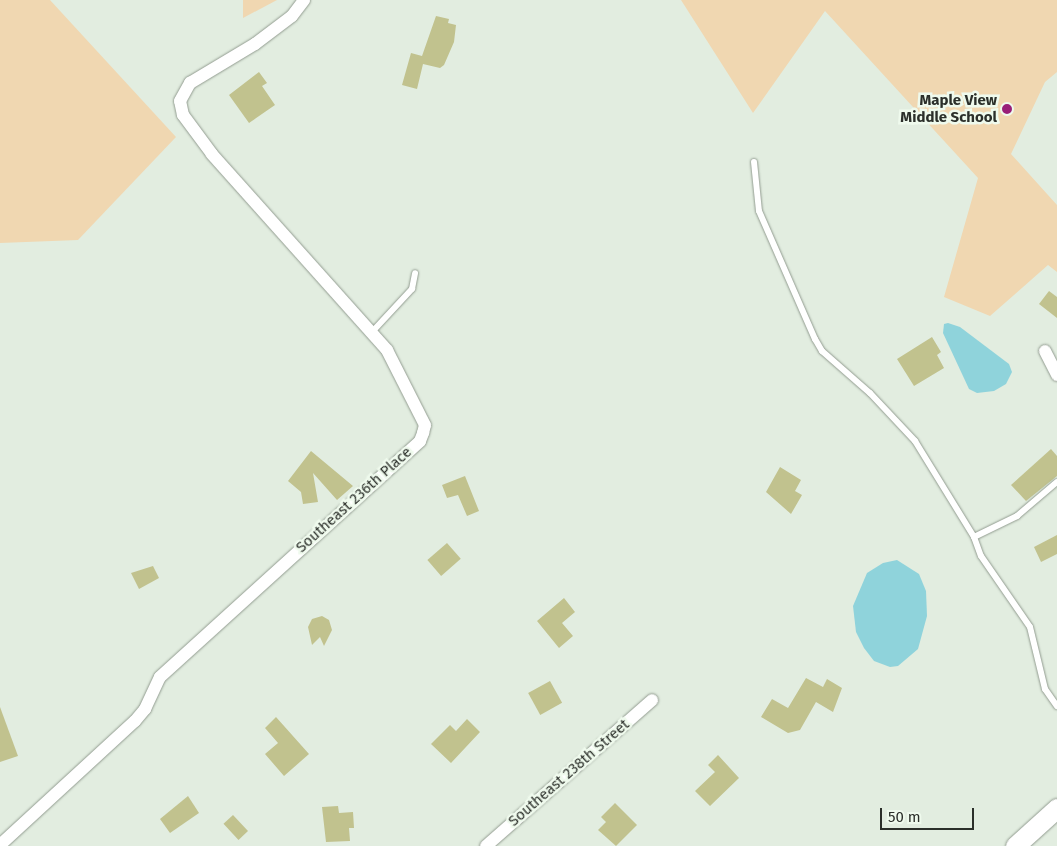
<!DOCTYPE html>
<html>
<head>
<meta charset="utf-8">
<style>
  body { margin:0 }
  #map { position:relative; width:1057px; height:846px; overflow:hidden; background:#e2ede0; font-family:"Fira Sans",sans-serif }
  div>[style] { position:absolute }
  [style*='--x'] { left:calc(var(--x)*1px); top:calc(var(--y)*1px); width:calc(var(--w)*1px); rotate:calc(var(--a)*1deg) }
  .green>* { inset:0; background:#f0d7b1 }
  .water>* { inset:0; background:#8fd3db }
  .building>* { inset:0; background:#c1c28e; transform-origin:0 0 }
  .roads { filter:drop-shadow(0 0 1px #929c90) drop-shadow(0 0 1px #929c90) }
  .lane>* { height:6px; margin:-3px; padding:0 3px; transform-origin:3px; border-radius:3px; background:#fff }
  .street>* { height:12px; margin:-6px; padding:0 6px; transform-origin:6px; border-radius:6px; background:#fff }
  .secondary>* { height:19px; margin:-9.5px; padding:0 9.5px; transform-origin:9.5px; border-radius:9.5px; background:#fff }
  .dots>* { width:14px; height:14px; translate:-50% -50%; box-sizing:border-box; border:2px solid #effaed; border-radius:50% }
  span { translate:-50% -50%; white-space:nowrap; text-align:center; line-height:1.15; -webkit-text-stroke:5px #effaed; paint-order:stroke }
  .poi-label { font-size:15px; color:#2b2f2a; font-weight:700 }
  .right { translate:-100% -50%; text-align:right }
  .street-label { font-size:15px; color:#2b2f2a }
  .scale { position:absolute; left:880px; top:808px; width:94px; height:22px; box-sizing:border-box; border:2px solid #2b2f2a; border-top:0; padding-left:6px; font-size:15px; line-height:18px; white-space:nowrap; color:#2b2f2a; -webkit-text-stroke:4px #effaed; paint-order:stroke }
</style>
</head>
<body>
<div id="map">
  <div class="green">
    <i style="clip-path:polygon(0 0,50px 0,176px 137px,78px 240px,0 243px)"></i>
    <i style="clip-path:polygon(243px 0,277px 0,243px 18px)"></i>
    <i style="clip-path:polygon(681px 0,1057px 0,1057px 72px,1045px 82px,1011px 154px,1057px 205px,1057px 272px,1048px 265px,990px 316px,944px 297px,978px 178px,825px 11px,753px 113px)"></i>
  </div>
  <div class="water">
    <i style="clip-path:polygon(948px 323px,960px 327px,1009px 364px,1012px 372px,1006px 384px,994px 391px,977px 393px,969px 389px,943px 333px,944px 324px)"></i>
    <i style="clip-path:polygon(897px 560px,919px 574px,926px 591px,927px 616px,918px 649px,898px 666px,890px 667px,874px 661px,864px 648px,856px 632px,853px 606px,867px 573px,883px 563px)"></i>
  </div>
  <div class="building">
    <i style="clip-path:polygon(436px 16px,449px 19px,448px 23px,456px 25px,454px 42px,444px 65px,440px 68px,423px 64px,417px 89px,402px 85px,411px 53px,422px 56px)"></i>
    <i style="clip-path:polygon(259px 72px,267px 83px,262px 86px,275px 105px,249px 123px,229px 95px)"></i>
    <i style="clip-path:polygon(1049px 291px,1057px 297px,1057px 318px,1039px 304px)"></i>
    <i style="clip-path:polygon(932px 337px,941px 352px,937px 355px,944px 368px,914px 386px,897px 359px)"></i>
    <i style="clip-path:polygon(1051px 449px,1057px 456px,1057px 476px,1026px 501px,1011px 485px)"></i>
    <i style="clip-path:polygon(311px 451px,353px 486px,337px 500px,313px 473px,318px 502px,303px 504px,301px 492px,288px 481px)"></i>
    <i style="clip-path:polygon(780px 467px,801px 480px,795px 491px,802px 495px,791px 514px,766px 492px)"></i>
    <i style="clip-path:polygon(465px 476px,479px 511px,467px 516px,458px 495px,447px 498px,442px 485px)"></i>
    <i style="clip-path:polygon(1057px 535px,1057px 554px,1041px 562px,1034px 547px)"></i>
    <i style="left:447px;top:543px;width:21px;height:26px;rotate:49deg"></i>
    <i style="clip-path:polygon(153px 566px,159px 578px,139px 589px,131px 573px)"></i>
    <i style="clip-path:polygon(564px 598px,575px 612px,562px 623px,573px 636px,559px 648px,537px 621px)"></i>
    <i style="clip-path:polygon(322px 616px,329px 620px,332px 630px,324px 646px,320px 637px,312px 645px,308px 627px,312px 619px)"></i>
    <i style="clip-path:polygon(806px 678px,823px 687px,827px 679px,842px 688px,833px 712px,816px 702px,800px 730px,788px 733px,761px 717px,772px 699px,788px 708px)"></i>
    <i style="left:550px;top:681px;width:25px;height:25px;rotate:61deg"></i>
    <i style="clip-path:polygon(0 707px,18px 756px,0 762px)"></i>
    <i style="clip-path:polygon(276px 717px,309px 754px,284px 776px,265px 754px,278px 743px,265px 728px)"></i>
    <i style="clip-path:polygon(467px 719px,480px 732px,451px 763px,431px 744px,450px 725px,456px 731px)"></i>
    <i style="clip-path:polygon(718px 755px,739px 778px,710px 806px,695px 791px,715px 772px,708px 765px)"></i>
    <i style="clip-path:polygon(188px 796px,199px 813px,170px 833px,160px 819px)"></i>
    <i style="clip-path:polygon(615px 803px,637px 825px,616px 846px,598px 830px,606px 822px,601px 817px)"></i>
    <i style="clip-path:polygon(338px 806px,339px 813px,353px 812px,354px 828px,349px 828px,350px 841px,326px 842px,322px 807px)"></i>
    <i style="left:233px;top:815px;width:22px;height:13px;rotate:47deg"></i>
  </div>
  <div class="roads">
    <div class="lane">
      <i style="--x:754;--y:162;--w:49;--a:84.2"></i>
      <i style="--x:759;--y:211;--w:140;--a:66.4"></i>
      <i style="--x:815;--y:339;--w:14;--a:60"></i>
      <i style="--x:822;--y:351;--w:64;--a:41.2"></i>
      <i style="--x:870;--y:393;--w:66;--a:46.8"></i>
      <i style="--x:915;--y:441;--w:113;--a:58.4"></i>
      <i style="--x:974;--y:537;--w:20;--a:70"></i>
      <i style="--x:981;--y:556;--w:86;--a:55.4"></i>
      <i style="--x:1030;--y:627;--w:64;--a:76.4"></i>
      <i style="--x:1045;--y:689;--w:21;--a:55"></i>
      <i style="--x:372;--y:332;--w:59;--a:-47.1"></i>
      <i style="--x:412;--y:289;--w:16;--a:-79"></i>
      <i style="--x:974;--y:537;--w:48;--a:-26"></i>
      <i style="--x:1017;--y:516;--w:52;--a:-40.4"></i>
    </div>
    <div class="street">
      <i style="--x:1045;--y:351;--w:27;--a:63"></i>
      <i style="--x:0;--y:845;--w:183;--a:-42.6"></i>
      <i style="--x:135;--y:721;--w:16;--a:-50"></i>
      <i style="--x:145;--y:709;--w:35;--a:-65"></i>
      <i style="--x:160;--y:677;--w:351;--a:-42.2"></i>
      <i style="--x:420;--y:441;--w:9;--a:-69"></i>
      <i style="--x:423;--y:433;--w:8;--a:-76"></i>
      <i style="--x:425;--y:425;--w:84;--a:-116.9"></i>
      <i style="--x:387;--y:350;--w:263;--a:-131.8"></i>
      <i style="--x:212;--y:154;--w:49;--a:-126.6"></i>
      <i style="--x:183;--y:115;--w:14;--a:-102"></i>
      <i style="--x:180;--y:101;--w:21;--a:-61"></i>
      <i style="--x:190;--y:83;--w:76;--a:-31"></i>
      <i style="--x:255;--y:44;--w:46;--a:-37.1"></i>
      <i style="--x:292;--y:16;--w:20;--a:-53"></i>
      <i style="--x:486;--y:846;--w:221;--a:-41.3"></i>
    </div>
    <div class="secondary">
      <i style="--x:1015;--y:846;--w:57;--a:-42.1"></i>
    </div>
  </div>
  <div class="dots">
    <i style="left:1007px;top:109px;background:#991f78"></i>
  </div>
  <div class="poi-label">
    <span class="right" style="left:997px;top:109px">Maple View<br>Middle School</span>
  </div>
  <div class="street-label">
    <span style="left:354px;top:500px;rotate:-42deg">Southeast 236th Place</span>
    <span style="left:569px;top:773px;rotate:-41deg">Southeast 238th Street</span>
  </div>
  <div class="scale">50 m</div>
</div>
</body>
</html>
